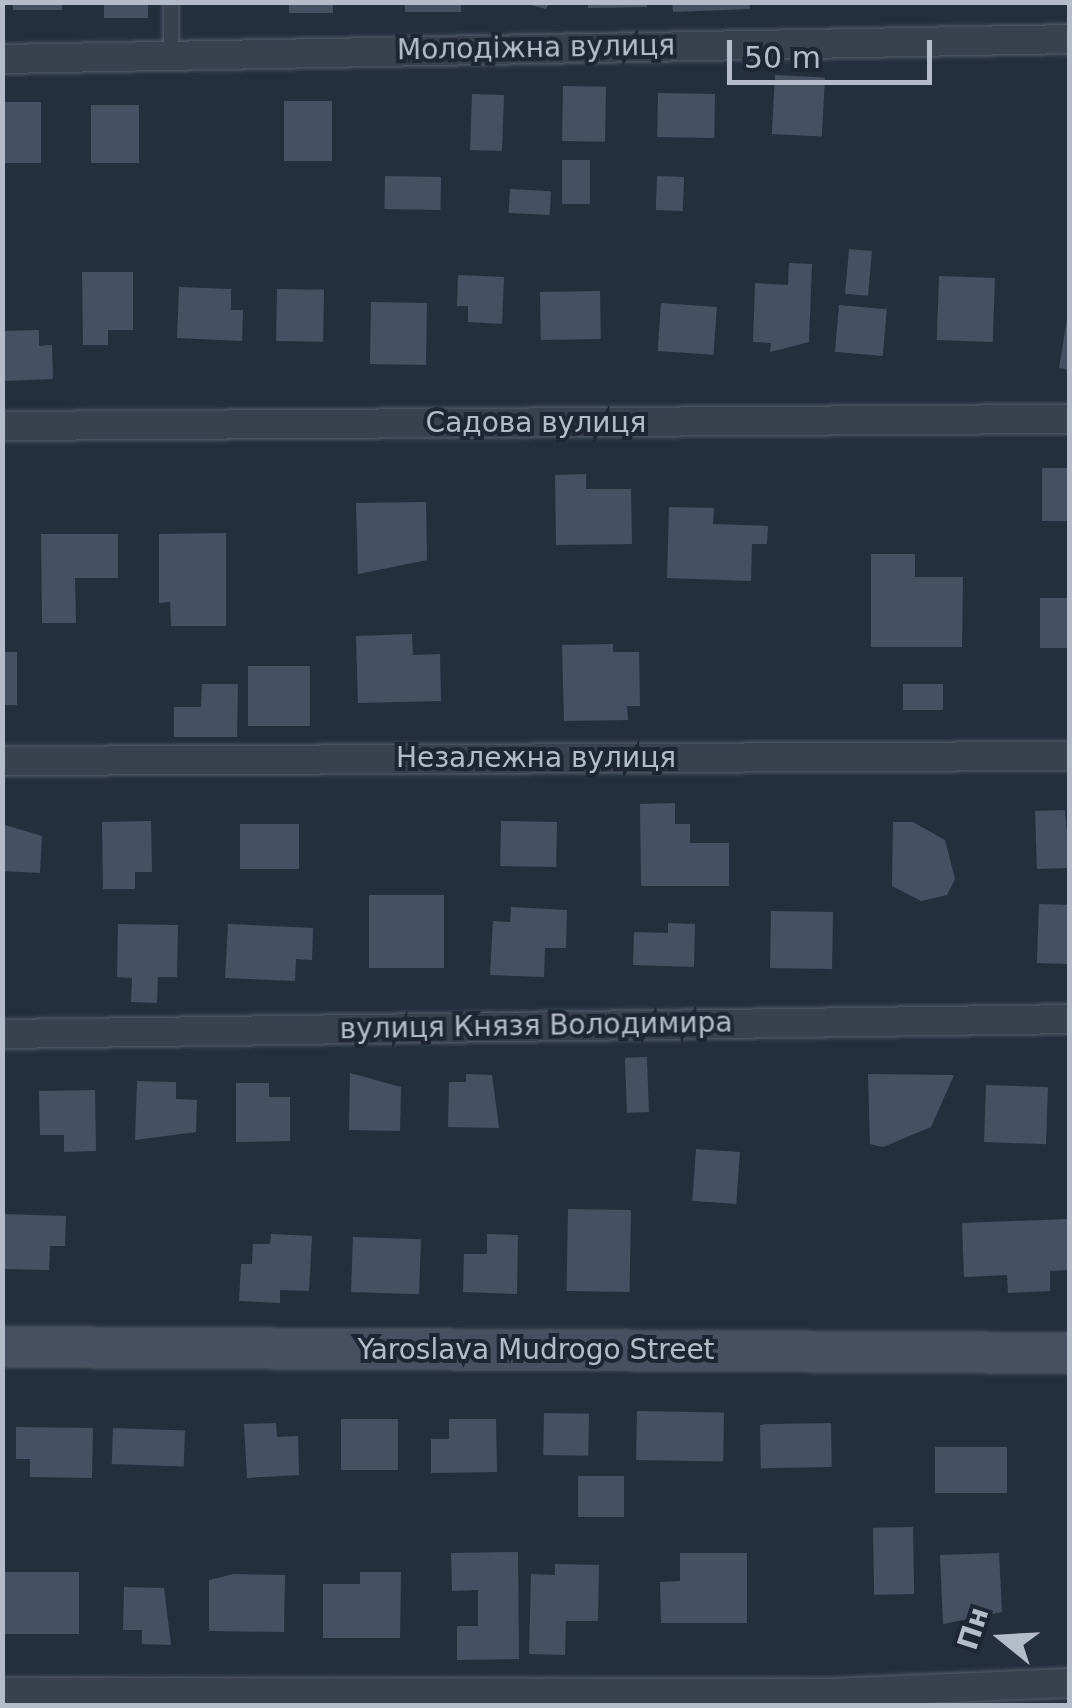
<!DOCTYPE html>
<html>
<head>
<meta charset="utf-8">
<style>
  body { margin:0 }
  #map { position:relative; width:1072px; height:1708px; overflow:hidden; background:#242f3e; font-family:"DejaVu Sans",sans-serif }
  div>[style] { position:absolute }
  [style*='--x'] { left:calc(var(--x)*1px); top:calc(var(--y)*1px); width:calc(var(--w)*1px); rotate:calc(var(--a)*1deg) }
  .building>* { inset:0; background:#455162; transform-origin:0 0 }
  .roads { filter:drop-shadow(0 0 2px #565f6c) drop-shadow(0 0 2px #565f6c) }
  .service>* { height:14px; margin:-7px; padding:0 7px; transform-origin:7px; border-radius:7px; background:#38414e }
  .minor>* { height:28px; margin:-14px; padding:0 14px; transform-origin:14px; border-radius:14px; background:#38414e }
  .secondary>* { height:38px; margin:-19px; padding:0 19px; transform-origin:19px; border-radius:19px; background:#465061 }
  span { translate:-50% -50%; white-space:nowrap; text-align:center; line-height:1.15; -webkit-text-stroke:8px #1d2633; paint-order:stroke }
  .street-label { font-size:28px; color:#b4bcc9 }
  .frame { position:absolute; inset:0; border:5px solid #b4bcc9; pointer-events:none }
  .north { position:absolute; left:952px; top:1588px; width:100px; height:100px; -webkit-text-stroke:8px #1d2633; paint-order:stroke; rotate:288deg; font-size:28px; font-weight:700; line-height:40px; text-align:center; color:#b4bcc9 }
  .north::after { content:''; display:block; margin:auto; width:35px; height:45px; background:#b4bcc9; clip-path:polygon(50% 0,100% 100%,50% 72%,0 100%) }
  .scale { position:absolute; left:727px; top:40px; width:205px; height:45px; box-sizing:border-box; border:5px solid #b4bcc9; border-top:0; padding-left:12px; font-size:30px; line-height:35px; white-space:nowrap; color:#b4bcc9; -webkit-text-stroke:8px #1d2633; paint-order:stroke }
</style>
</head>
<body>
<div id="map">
  <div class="building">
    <i style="left:13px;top:2px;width:49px;height:8px"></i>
    <i style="left:104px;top:2px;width:44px;height:16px"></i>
    <i style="left:289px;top:2px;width:44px;height:11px"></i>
    <i style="left:405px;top:2px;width:56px;height:10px"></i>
    <i style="clip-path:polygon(519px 2px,550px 2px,546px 9px)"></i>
    <i style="clip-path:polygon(588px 2px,647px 2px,647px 7px,588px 8px)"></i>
    <i style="clip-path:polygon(672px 2px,749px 2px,750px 9px,673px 12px)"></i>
    <i style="left:775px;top:75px;width:50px;height:59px;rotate:3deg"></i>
    <i style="left:563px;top:86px;width:43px;height:55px;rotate:1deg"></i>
    <i style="left:658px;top:93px;width:57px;height:44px;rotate:1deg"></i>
    <i style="left:472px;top:94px;width:32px;height:56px;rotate:2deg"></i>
    <i style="left:284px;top:101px;width:48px;height:60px"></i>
    <i style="left:2px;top:102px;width:39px;height:61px"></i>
    <i style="left:139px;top:105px;width:58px;height:48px;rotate:90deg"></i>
    <i style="left:562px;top:160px;width:28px;height:44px"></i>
    <i style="left:385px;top:176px;width:56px;height:33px;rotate:1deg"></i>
    <i style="left:657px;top:176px;width:27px;height:34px;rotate:2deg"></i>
    <i style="left:510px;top:189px;width:41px;height:24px;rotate:3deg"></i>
    <i style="left:849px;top:249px;width:23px;height:45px;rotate:5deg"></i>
    <i style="clip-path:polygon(789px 263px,812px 264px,809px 342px,770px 352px,771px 343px,753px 342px,755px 283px,788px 285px)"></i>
    <i style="clip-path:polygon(82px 272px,133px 272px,133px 330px,108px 330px,108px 345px,83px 345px)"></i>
    <i style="clip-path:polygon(458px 275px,504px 277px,502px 324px,468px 322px,468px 306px,457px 306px)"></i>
    <i style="left:939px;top:276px;width:56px;height:64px;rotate:2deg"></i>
    <i style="clip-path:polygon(179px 287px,231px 289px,231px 310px,243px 310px,242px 341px,177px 338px)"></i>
    <i style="left:277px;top:289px;width:47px;height:52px;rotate:1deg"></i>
    <i style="left:600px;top:291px;width:48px;height:60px;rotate:89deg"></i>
    <i style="clip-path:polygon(1070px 301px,1070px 370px,1059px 368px)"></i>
    <i style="left:371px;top:302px;width:56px;height:62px;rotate:1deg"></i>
    <i style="left:661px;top:303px;width:56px;height:48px;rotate:4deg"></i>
    <i style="left:839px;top:305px;width:48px;height:47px;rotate:5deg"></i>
    <i style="clip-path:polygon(39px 330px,39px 346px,52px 345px,53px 379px,2px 381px,2px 331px)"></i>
    <i style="left:1042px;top:468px;width:28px;height:53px"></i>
    <i style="clip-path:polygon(586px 474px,586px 489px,631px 489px,632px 544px,556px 545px,555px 475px)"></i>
    <i style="clip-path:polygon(426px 502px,427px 560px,358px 574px,356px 503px)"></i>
    <i style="clip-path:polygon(669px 507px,714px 508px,713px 524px,768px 526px,767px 544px,752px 544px,751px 581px,667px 578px)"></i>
    <i style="clip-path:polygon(226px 533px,226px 626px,171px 626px,170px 602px,159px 603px,159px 534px)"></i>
    <i style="clip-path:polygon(41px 534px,118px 534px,118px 578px,75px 578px,76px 623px,42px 623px)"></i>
    <i style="clip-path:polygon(871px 554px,915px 554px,915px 577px,963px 577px,962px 647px,871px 647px)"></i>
    <i style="left:1040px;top:598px;width:30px;height:50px"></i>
    <i style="clip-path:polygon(412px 634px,413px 655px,440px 654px,441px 701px,358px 703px,356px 636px)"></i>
    <i style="clip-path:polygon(613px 644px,613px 652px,639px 652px,640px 706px,627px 706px,628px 720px,564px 721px,562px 645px)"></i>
    <i style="left:2px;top:652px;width:15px;height:53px"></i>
    <i style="left:248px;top:666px;width:62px;height:60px"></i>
    <i style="clip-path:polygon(202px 684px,238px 684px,237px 737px,174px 737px,174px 707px,201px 707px)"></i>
    <i style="left:903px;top:684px;width:40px;height:26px"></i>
    <i style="clip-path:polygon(1064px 799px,1070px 868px,1037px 869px,1035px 811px,1065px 810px)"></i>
    <i style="clip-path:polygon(675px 803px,675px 824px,690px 824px,690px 843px,729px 843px,729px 886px,641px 886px,640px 804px)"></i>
    <i style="clip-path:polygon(151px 821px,152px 872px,135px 872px,135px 889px,103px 889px,102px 822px)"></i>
    <i style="left:501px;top:821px;width:56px;height:45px;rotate:1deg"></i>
    <i style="clip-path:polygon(893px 822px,913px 822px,945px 840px,955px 879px,947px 895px,921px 901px,892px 886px)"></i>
    <i style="clip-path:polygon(2px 824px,42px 836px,40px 873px,2px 871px)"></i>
    <i style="left:240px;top:824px;width:59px;height:45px"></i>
    <i style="left:369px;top:895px;width:75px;height:73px"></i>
    <i style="left:1039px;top:904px;width:31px;height:59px;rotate:2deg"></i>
    <i style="clip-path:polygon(511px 907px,567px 910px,566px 948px,545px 948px,544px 977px,490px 975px,493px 921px,510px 922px)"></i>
    <i style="left:771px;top:911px;width:62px;height:57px;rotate:1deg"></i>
    <i style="clip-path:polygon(668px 923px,695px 924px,694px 967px,633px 965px,634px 932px,668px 933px)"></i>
    <i style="clip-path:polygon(118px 924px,178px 925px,177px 977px,158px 977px,157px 1003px,131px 1002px,132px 978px,117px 977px)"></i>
    <i style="clip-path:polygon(228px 924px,313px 928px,312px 960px,296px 959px,295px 981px,225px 978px)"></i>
    <i style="left:647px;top:1057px;width:55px;height:22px;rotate:88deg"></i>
    <i style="clip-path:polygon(350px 1073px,401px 1087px,400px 1131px,349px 1130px)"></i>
    <i style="clip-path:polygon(466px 1074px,492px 1075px,499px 1128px,448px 1127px,449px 1082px,466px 1082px)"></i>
    <i style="clip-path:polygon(868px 1074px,954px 1075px,931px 1127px,883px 1147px,870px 1144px)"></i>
    <i style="clip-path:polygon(137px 1081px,176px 1082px,176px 1099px,197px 1100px,196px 1132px,135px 1140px)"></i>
    <i style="clip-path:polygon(236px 1083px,269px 1083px,269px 1097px,290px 1097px,290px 1141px,236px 1142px)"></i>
    <i style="left:986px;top:1085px;width:62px;height:57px;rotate:2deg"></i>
    <i style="clip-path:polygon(95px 1090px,96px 1151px,64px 1152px,64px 1135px,40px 1135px,39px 1091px)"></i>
    <i style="left:696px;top:1149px;width:44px;height:52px;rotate:4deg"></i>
    <i style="left:568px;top:1209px;width:63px;height:82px;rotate:1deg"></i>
    <i style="clip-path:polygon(2px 1214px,66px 1216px,65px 1246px,50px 1246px,49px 1270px,2px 1269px)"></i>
    <i style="clip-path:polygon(1067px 1219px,1069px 1270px,1050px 1271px,1050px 1291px,1008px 1293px,1007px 1275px,964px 1277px,962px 1223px)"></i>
    <i style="clip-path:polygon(271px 1234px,312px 1236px,309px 1291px,280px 1290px,280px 1303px,239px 1301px,241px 1264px,252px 1264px,253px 1244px,270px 1244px)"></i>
    <i style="clip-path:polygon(487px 1234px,518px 1235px,517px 1294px,463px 1292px,464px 1254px,487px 1254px)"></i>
    <i style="left:353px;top:1237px;width:68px;height:55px;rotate:2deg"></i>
    <i style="left:637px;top:1411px;width:87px;height:49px;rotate:1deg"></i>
    <i style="left:544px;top:1413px;width:45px;height:42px;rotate:1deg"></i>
    <i style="left:341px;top:1419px;width:57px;height:51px"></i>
    <i style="clip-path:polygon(449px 1419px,496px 1419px,497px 1472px,431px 1473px,431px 1439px,449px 1439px)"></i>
    <i style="clip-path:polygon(276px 1423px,277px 1437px,298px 1436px,299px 1475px,247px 1478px,244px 1424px)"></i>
    <i style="left:831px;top:1423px;width:44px;height:71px;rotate:89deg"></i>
    <i style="clip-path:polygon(16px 1427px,93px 1428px,92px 1478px,30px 1477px,30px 1459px,16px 1459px)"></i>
    <i style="left:113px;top:1428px;width:72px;height:36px;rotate:2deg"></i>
    <i style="left:1007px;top:1447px;width:46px;height:72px;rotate:90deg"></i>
    <i style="left:578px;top:1476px;width:46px;height:41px"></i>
    <i style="left:913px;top:1527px;width:67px;height:40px;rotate:89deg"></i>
    <i style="clip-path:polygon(518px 1552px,519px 1659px,457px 1660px,457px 1626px,478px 1626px,478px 1590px,452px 1591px,451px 1553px)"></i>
    <i style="clip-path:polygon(680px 1553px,747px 1553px,747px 1623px,661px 1623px,660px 1582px,680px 1581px)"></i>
    <i style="clip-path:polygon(999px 1553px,1002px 1612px,943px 1624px,940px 1555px)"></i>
    <i style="clip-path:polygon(555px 1564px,599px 1565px,598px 1621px,566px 1621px,565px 1655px,529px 1654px,531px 1574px,555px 1575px)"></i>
    <i style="left:2px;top:1572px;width:77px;height:62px"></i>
    <i style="clip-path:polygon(360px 1572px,401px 1572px,400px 1638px,323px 1638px,323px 1584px,360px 1584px)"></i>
    <i style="clip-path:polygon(234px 1574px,285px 1575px,284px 1632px,209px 1631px,209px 1580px)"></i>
    <i style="clip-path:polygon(124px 1587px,164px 1588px,171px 1645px,142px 1644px,142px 1630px,123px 1630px)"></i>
  </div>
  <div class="roads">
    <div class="service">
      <i style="--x:171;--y:57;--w:55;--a:-90"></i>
    </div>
    <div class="minor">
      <i style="--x:2;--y:59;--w:1068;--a:-1.07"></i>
      <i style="--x:2;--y:426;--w:1068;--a:-0.38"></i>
      <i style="--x:2;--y:761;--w:1068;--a:-0.27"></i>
      <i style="--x:2;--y:1034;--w:1068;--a:-0.8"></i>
      <i style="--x:2;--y:1692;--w:828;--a:0.07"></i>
      <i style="--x:830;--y:1693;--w:240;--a:-2.4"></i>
    </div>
    <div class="secondary">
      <i style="--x:2;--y:1347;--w:1068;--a:0.32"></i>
    </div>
  </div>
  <div class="street-label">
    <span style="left:536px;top:48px;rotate:-1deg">Молодіжна вулиця</span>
    <span style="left:536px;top:423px">Садова вулиця</span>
    <span style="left:536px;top:758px">Незалежна вулиця</span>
    <span style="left:536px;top:1026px;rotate:-1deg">вулиця Князя Володимира</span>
    <span style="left:536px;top:1350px">Yaroslava Mudrogo Street</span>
  </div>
  <div class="frame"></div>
  <div class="north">Пн</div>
  <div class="scale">50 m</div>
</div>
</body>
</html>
